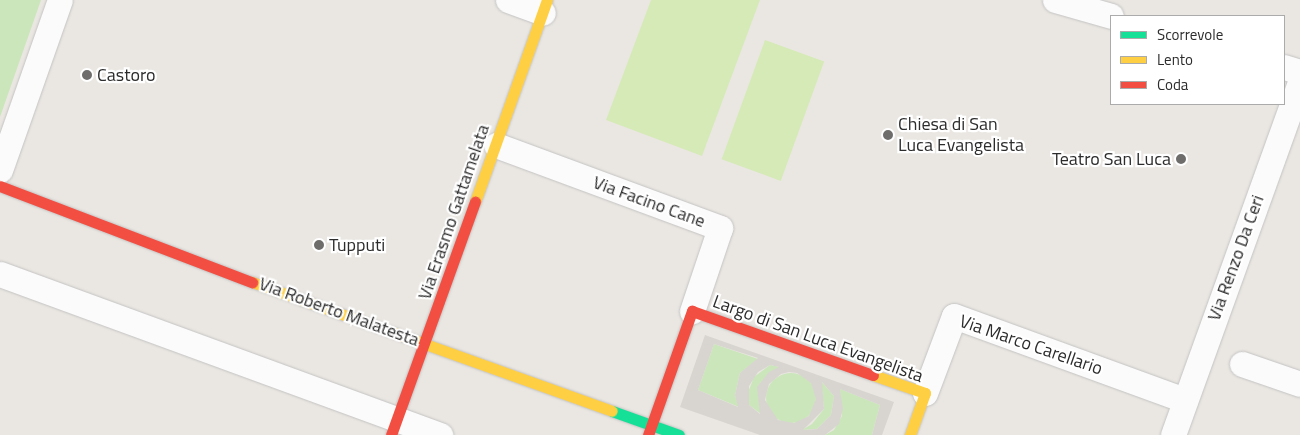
<!DOCTYPE html>
<html>
<head>
<meta charset="utf-8">
<style>
  body { margin:0 }
  #map { position:relative; width:1300px; height:435px; overflow:hidden; background:#eae7e2; font-family:"Titillium Web",sans-serif }
  div>[style] { position:absolute }
  [style*='--x'] { left:calc(var(--x)*1px); top:calc(var(--y)*1px); width:calc(var(--w)*1px); rotate:calc(var(--a)*1deg) }
  .green>* { inset:0; background:#cbe6ba }
  .round { border-radius:50% }
  .pitch>* { inset:0; background:#d6eab8; transform-origin:0 0 }
  .plaza>* { inset:0; background:#d8d5d0 }
  .roads { filter:drop-shadow(0 0 1px #c4c3c3) drop-shadow(0 0 1px #c4c3c3) }
  .street>* { height:25px; margin:-12.5px; padding:0 12.5px; transform-origin:12.5px; border-radius:12.5px; background:#fcfbfb }
  .fast>* { height:11px; margin:-5.5px; padding:0 5.5px; transform-origin:5.5px; border-radius:5.5px; background:#16e098 }
  .slow>* { height:11px; margin:-5.5px; padding:0 5.5px; transform-origin:5.5px; border-radius:5.5px; background:#ffcf43 }
  .jam>* { height:11px; margin:-5.5px; padding:0 5.5px; transform-origin:5.5px; border-radius:5.5px; background:#f24e42 }
  .dots>* { width:14px; height:14px; translate:-50% -50%; box-sizing:border-box; border:2px solid #fff; border-radius:50% }
  span { translate:-50% -50%; white-space:nowrap; text-align:center; line-height:1.15; -webkit-text-stroke:4.5px #fff; paint-order:stroke }
  .poi-label { font-size:18px; color:#2c2c2c }
  .left { translate:0 -50%; text-align:left }
  .right { translate:-100% -50%; text-align:right }
  .street-label { font-size:18px; color:#2c2c2c }
  .legend { position:absolute; left:1110px; top:15px; width:175px; height:90px; box-sizing:border-box; background:#fff; border:1px solid #ababab; margin:0; padding:6px 9px; list-style:none; font-size:15px; color:#2c2c2c }
  .legend li { display:flex; align-items:center; gap:10px; height:25px }
  .legend b { width:25px; border:1px solid #ababab }
</style>
</head>
<body>
<div id="map">
  <div class="green">
    <i style="clip-path:polygon(0 0,41px 0,0 117px)"></i>
    <i style="clip-path:polygon(714px 344px,758px 359px,740px 373px,735px 395px,739px 407px,698px 390px)"></i>
    <i style="clip-path:polygon(770px 365px,780px 367px,760px 383px,761px 414px,749px 405px,747px 395px,754px 377px)"></i>
    <i class="round" style="left:766px;top:373px;width:50px;height:50px"></i>
    <i style="clip-path:polygon(821px 381px,834px 396px,831px 415px,817px 429px,802px 430px,812px 424px,824px 409px)"></i>
    <i style="clip-path:polygon(840px 389px,880px 405px,872px 435px,825px 435px,834px 430px,842px 416px)"></i>
  </div>
  <div class="pitch">
    <i style="clip-path:polygon(651px 0,760px 0,702px 156px,606px 120px)"></i>
    <i style="left:765px;top:40px;width:63px;height:127px;rotate:20deg"></i>
  </div>
  <div class="plaza">
    <i style="clip-path:polygon(evenodd,705px 335px,894px 402px,882px 435px,872px 435px,880px 405px,840px 389px,843px 409px,839px 424px,825px 435px,760px 435px,680px 407px,705px 335px,714px 344px,758px 358px,740px 373px,735px 395px,738px 407px,698px 390px,714px 344px,705px 335px,770px 365px,779px 367px,769px 372px,757px 387px,760px 414px,749px 405px,749px 386px,758px 372px,770px 365px,705px 335px,789px 372px,797px 373px,811px 383px,816px 399px,809px 416px,794px 423px,778px 420px,765px 400px,769px 384px,781px 374px,789px 372px,705px 335px,822px 382px,834px 396px,831px 415px,817px 429px,803px 430px,824px 409px,822px 382px)"></i>
  </div>
  <div class="roads">
    <div class="street">
      <i style="--x:508;--y:0;--w:37;--a:20"></i>
      <i style="--x:1055;--y:0;--w:58;--a:15.9"></i>
      <i style="--x:1284;--y:67;--w:17;--a:17"></i>
      <i style="--x:496;--y:145;--w:239;--a:20.3"></i>
      <i style="--x:720;--y:228;--w:88;--a:108.6"></i>
      <i style="--x:0;--y:170;--w:180;--a:-70.6"></i>
      <i style="--x:0;--y:274;--w:469;--a:20.1"></i>
      <i style="--x:1242;--y:364;--w:61;--a:19"></i>
      <i style="--x:925;--y:393;--w:82;--a:-69.4"></i>
      <i style="--x:954;--y:316;--w:246;--a:20"></i>
      <i style="--x:1173;--y:435;--w:375;--a:-70.2"></i>
    </div>
    <div class="fast">
      <i style="--x:612;--y:411;--w:71;--a:19.7"></i>
    </div>
    <div class="slow">
      <i style="--x:475;--y:202;--w:214;--a:-70.4"></i>
      <i style="--x:252;--y:282;--w:382;--a:19.7"></i>
      <i style="--x:873;--y:375;--w:55;--a:19.1"></i>
      <i style="--x:925;--y:393;--w:45;--a:109.7"></i>
    </div>
    <div class="jam">
      <i style="--x:0;--y:186;--w:270;--a:20.9"></i>
      <i style="--x:391;--y:435;--w:248;--a:-70.2"></i>
      <i style="--x:648;--y:435;--w:132;--a:-70.5"></i>
      <i style="--x:692;--y:311;--w:192;--a:19.5"></i>
    </div>
  </div>
  <div class="dots">
    <i style="left:87px;top:75px;background:#6e6d6c"></i>
    <i style="left:888px;top:135px;background:#6e6d6c"></i>
    <i style="left:1181px;top:159px;background:#6e6d6c"></i>
    <i style="left:319px;top:245px;background:#6e6d6c"></i>
  </div>
  <div class="poi-label">
    <span class="left" style="left:97px;top:75px">Castoro</span>
    <span class="left" style="left:898px;top:135px">Chiesa di San<br>Luca Evangelista</span>
    <span class="right" style="left:1171px;top:159px">Teatro San Luca</span>
    <span class="left" style="left:329px;top:245px">Tupputi</span>
  </div>
  <div class="street-label">
    <span style="left:649px;top:202px;rotate:20deg">Via Facino Cane</span>
    <span style="left:454px;top:212px;rotate:-71deg">Via Erasmo Gattamelata</span>
    <span style="left:1236px;top:258px;rotate:-70deg">Via Renzo Da Ceri</span>
    <span style="left:339px;top:312px;rotate:20deg">Via Roberto Malatesta</span>
    <span style="left:818px;top:339px;rotate:20deg">Largo di San Luca Evangelista</span>
    <span style="left:1031px;top:345px;rotate:19deg">Via Marco Carellario</span>
  </div>
  <ul class="legend">
  <li><b style="height:6px;background:#16e098"></b>Scorrevole</li>
  <li><b style="height:6px;background:#ffcf43"></b>Lento</li>
  <li><b style="height:6px;background:#f24e42"></b>Coda</li>
  </ul>
</div>
</body>
</html>
